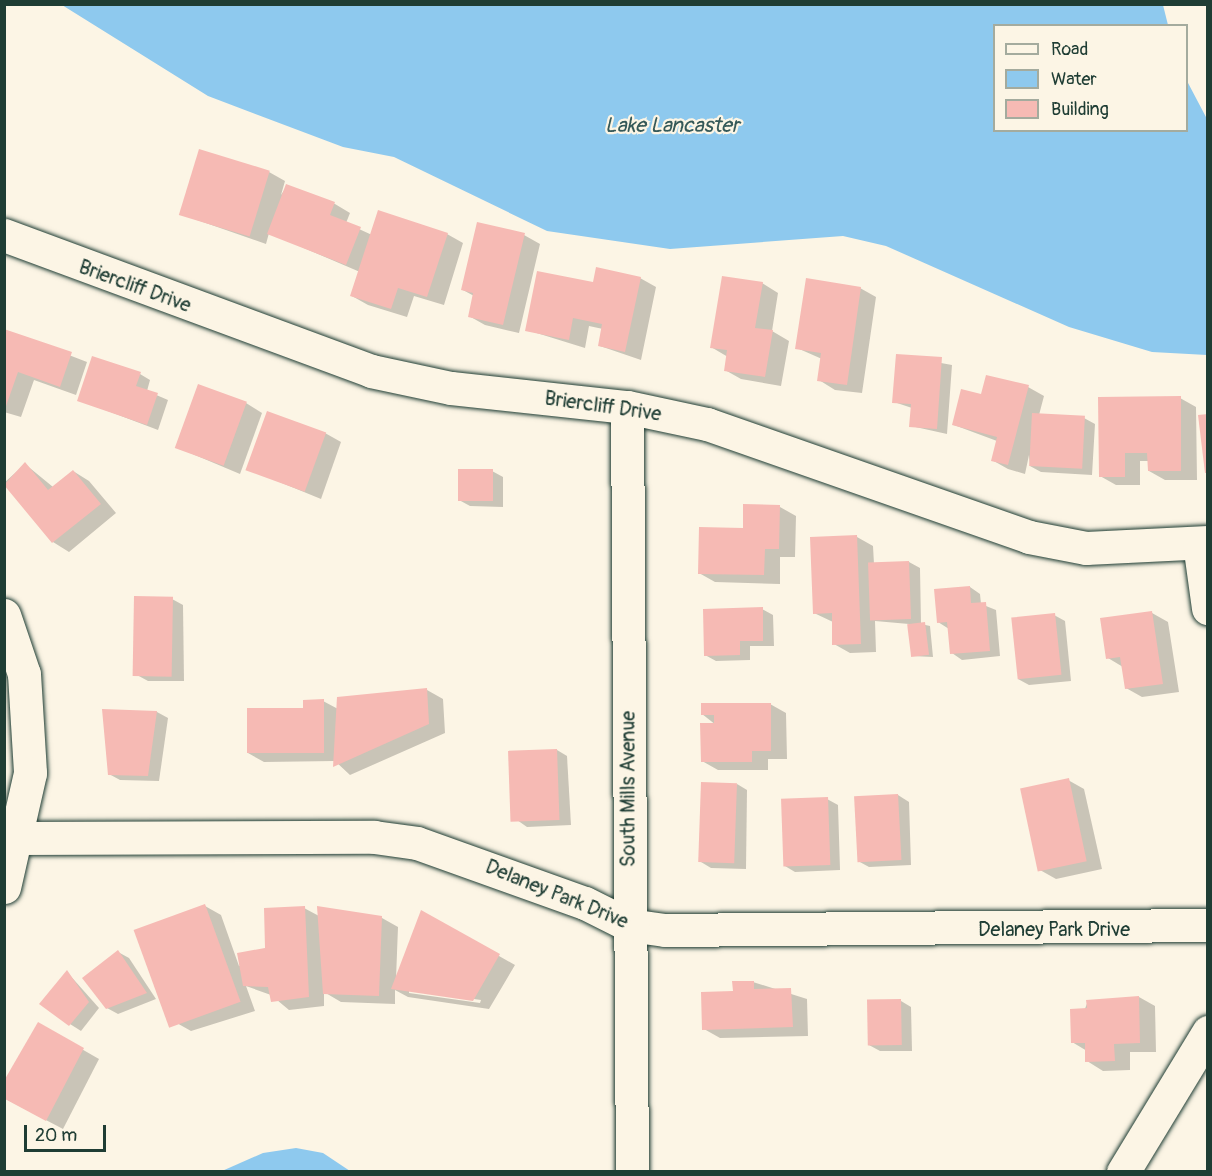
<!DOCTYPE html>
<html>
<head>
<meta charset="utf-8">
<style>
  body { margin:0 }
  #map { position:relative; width:1212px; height:1176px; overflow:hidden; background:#fcf5e5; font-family:Pangolin,sans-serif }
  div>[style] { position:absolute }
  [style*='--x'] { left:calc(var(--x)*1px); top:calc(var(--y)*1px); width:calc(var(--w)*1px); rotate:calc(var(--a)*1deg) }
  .water>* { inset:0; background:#8ec9ee }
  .shadow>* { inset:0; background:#0003 }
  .building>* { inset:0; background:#f6bab4; transform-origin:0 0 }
  .roads { filter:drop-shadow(0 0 2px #1f3d34) drop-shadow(0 0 2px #1f3d34) }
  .minor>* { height:33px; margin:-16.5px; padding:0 16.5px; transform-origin:16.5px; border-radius:16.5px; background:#fcf5e5 }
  span { translate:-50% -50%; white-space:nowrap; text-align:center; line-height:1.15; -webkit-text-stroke:4.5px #fcf5e5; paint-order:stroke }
  .street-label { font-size:20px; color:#1f3d34 }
  .water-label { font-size:21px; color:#355959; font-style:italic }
  .frame { position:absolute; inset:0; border:6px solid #1f3d34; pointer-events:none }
  .legend { position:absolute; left:993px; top:24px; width:195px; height:108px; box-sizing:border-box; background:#fcf5e5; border:2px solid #a4ab9e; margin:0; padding:8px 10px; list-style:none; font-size:18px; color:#1f3d34 }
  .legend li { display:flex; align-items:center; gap:12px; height:30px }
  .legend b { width:30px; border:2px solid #a4ab9e }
  .scale { position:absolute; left:24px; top:1125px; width:82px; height:27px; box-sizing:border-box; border:3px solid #1f3d34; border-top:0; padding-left:8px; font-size:18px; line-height:21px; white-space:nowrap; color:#1f3d34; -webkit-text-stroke:4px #fcf5e5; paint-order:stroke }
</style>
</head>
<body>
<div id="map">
  <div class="water">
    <i style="clip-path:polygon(62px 5px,1163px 5px,1168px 25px,994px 26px,994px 130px,1186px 130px,1187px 81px,1207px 119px,1207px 355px,1152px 352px,1069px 327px,886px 246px,843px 236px,670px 249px,547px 231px,394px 157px,343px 147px,208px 96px)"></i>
    <i style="clip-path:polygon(296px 1148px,323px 1153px,350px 1171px,222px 1171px,263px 1153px)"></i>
  </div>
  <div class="shadow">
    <i style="clip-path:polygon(269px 172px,285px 181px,281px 195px,287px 186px,335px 204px,350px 213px,346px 223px,372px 235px,447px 234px,463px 243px,444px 305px,414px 296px,407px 317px,368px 305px,352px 296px,360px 272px,269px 233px,266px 244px,180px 214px)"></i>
    <i style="clip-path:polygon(524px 235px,540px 244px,519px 333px,485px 325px,469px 316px,474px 296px,463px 290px)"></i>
    <i style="clip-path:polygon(640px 278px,656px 287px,641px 360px,600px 346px,603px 329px,589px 326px,585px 348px,527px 330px,595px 284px)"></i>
    <i style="clip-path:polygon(762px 283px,778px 293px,772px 331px,789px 341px,781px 386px,741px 379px,725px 370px,728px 357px,711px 347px)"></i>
    <i style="clip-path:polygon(860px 288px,876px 297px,862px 393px,835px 390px,819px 380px,822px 359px,797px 348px)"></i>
    <i style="clip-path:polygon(4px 330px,87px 362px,76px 395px,34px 380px,21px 417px,4px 412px)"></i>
    <i style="clip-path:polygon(897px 355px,952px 365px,947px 434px,911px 426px,912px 408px,894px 402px)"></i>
    <i style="clip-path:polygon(140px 374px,150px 380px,147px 391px,168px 400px,158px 430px,79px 400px)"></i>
    <i style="clip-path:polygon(1028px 387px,1044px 396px,1039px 415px,1084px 418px,1095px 424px,1092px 475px,1041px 472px,1030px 466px,1029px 455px,1025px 474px,1008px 469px,992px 460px,997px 441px,954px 425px,983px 396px)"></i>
    <i style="clip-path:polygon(1180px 398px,1196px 407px,1197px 480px,1165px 480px,1149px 471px,1149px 461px,1140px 461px,1140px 485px,1116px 485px,1100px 476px)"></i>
    <i style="clip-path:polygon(246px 403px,262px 413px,240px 474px,176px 447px)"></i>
    <i style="clip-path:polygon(325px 433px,341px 442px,321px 499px,248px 469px)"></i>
    <i style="clip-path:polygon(25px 464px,53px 487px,73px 471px,89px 481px,116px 513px,69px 552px,53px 542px,4px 483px)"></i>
    <i style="clip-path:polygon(492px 471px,503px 477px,503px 507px,470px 506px,459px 500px)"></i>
    <i style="clip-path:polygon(780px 507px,796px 516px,795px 557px,780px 557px,780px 584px,715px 582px,699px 573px,744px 529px)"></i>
    <i style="clip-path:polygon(857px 537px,873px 546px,874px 564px,909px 562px,920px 568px,921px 624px,930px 626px,933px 657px,912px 656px,909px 624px,875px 621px,876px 652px,850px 653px,834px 644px,833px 622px,814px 613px)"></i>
    <i style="clip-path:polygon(970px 587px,980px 594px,981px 604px,996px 610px,1000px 656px,962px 660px,952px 653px,949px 629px,938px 622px)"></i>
    <i style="clip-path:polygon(172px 599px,183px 605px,184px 681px,148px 681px,137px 675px)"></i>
    <i style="clip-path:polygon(762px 609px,773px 615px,774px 646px,750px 646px,750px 660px,716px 661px,705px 655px)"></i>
    <i style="clip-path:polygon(1152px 613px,1168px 622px,1179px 692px,1142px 697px,1126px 688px,1123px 667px,1108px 658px)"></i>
    <i style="clip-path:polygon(1054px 615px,1065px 621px,1071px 681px,1029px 685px,1018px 679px)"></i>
    <i style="clip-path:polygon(427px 690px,443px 699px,445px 733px,350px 775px,335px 761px,264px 762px,248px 753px,323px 701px,338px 709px,338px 699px)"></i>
    <i style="clip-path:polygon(770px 704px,786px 713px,787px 759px,768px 759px,768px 770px,718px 770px,702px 761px,716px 725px,702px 714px)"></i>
    <i style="clip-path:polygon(104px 711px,157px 712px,168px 718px,159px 781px,120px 780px,109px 774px)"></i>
    <i style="clip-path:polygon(557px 750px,567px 756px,571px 825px,527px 827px,517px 820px)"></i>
    <i style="clip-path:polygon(1068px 780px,1084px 789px,1102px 869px,1056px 879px,1040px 870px)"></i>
    <i style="clip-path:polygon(737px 784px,747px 790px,746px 869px,711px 868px,701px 862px)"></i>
    <i style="clip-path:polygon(898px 795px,909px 802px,911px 865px,869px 867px,858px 861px,856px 797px)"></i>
    <i style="clip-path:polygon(827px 799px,838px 805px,840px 870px,795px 872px,785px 866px)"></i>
    <i style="clip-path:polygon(evenodd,205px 906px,221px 915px,239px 966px,267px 949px,304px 908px,319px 916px,382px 918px,398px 927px,396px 979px,422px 912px,515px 965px,489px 1009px,408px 997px,395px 990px,395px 1004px,341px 1002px,324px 992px,324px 1006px,289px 1010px,271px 995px,246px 986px,255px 1011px,191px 1031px,175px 1022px,205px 906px,409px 990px,481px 1000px,480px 1003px,409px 993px,409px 990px)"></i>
    <i style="clip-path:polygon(118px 952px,129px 958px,156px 999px,118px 1014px,107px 1008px)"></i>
    <i style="clip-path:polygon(67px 972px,99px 1008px,81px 1031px,70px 1024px)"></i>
    <i style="clip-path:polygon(753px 982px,807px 999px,808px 1036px,720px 1038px,704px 1029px,734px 992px)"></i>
    <i style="clip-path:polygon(1139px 997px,1155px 1006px,1156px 1052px,1130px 1052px,1130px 1070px,1103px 1071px,1087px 1061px,1087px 1051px,1072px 1042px,1088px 1001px)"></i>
    <i style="clip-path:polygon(901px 1001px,911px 1007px,912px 1051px,880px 1051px,869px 1045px)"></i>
    <i style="clip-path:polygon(38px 1024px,99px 1059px,63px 1129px,4px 1098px,4px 1082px)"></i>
  </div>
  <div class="building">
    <i style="left:199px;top:149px;width:74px;height:69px;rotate:17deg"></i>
    <i style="clip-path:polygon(286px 184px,335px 202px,330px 215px,361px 227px,346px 265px,267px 234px)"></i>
    <i style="clip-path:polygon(378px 210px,448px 233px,427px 297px,398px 288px,391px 309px,350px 296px)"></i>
    <i style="clip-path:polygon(477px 222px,525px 233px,503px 325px,468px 317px,473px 293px,461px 290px)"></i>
    <i style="clip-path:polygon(596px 267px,641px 277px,625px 352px,598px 346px,602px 324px,573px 318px,569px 340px,525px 331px,537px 271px,593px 282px)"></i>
    <i style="clip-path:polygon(722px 276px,763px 282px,755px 328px,773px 330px,765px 377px,724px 371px,727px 350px,710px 348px)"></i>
    <i style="clip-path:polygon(806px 278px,861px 287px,847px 385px,817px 381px,821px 353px,795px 349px)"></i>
    <i style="clip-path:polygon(4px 329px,72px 352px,60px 387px,18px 372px,5px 409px)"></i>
    <i style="clip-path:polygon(896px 354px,942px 357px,937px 429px,909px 427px,911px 404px,892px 403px)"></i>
    <i style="clip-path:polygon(92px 356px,141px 372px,136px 386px,158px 393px,147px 425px,77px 401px)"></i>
    <i style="clip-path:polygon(986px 375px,1029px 385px,1008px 465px,991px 461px,997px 437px,952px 425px,961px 389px,981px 394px)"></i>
    <i style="left:198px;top:384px;width:52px;height:68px;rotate:20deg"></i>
    <i style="clip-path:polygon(1181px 396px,1181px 471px,1148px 471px,1147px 453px,1125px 453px,1125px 477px,1099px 477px,1098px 397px)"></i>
    <i style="left:267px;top:411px;width:63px;height:63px;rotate:20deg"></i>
    <i style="left:1032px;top:413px;width:53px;height:53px;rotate:3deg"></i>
    <i style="clip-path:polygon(1208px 414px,1208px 473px,1205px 473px,1198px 415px)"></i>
    <i style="clip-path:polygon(25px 462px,48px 490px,73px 470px,101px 504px,52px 543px,4px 485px)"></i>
    <i style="left:458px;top:469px;width:35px;height:32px"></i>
    <i style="clip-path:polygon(743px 504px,780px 505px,779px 549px,765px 549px,764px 575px,698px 574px,699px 527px,743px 528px)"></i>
    <i style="clip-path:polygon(857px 535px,861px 644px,832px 645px,832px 613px,813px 614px,810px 537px)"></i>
    <i style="left:909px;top:561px;width:58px;height:41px;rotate:88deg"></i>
    <i style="clip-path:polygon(970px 586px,971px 603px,986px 602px,990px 651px,950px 654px,947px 622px,937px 623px,934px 589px)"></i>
    <i style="left:134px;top:596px;width:39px;height:80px;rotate:1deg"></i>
    <i style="clip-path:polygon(763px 607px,763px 641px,740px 641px,740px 655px,704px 656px,703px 609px)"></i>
    <i style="clip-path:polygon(1152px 611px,1163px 684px,1125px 689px,1120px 657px,1106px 659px,1100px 618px)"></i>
    <i style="left:1055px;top:613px;width:62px;height:44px;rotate:84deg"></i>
    <i style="left:925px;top:622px;width:33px;height:18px;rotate:83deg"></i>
    <i style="clip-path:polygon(427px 688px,429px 724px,333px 767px,337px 697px)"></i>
    <i style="clip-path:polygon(324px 699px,324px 753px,247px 753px,247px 708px,303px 708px,303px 700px)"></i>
    <i style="clip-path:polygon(701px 703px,771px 703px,771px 751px,752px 751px,752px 762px,701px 762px,700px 723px,714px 723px,714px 715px,701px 715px)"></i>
    <i style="clip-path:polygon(102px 709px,157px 711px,148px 776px,108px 775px)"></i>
    <i style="left:557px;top:749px;width:71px;height:49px;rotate:88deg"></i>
    <i style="left:1069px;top:778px;width:85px;height:50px;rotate:78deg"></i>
    <i style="left:701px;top:782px;width:36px;height:80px;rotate:2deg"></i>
    <i style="left:898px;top:794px;width:66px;height:44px;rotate:87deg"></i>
    <i style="left:828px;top:797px;width:68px;height:47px;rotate:88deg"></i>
    <i style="left:205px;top:904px;width:104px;height:76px;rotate:70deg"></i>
    <i style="clip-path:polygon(305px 906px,309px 997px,271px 1002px,268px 987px,243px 986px,237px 953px,265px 948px,264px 908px)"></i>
    <i style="clip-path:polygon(317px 906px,382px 916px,379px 996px,323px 994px)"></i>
    <i style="clip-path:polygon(421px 910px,500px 954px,473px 1001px,391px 989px)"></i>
    <i style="clip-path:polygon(118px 950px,147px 993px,106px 1009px,82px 978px)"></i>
    <i style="clip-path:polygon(67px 970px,89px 1002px,69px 1026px,39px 1004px)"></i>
    <i style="clip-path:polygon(732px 981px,754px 981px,754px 989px,791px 988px,793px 1027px,702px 1030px,701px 992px,733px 991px)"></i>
    <i style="clip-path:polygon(1139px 996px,1140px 1043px,1114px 1044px,1115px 1061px,1085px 1062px,1085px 1043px,1071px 1043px,1070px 1009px,1087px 1008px,1086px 1000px)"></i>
    <i style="left:901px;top:999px;width:46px;height:34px;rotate:89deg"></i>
    <i style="clip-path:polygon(38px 1022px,84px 1048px,46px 1121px,5px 1099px,5px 1079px)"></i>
  </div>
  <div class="roads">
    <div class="minor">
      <i style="--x:4;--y:235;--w:391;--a:20.3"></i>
      <i style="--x:371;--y:371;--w:82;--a:12"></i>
      <i style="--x:451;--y:388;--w:177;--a:6.2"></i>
      <i style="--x:627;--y:407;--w:82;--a:12"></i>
      <i style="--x:707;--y:424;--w:341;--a:19.3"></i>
      <i style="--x:1029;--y:537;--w:58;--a:10.9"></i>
      <i style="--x:1086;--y:548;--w:122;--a:-2.8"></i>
      <i style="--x:627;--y:407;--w:765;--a:89.63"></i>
      <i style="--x:1199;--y:543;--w:66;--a:82.1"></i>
      <i style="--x:4;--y:615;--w:62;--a:71.3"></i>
      <i style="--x:24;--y:674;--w:99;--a:86.5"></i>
      <i style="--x:30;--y:773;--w:117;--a:102.8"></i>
      <i style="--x:18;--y:838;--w:356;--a:-0.2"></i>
      <i style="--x:374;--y:837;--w:43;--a:7.9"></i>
      <i style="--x:417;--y:843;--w:178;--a:19.7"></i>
      <i style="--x:585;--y:903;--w:49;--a:26.6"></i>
      <i style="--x:629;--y:925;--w:36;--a:8"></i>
      <i style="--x:665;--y:930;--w:543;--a:-0.53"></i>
      <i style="--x:1123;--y:1172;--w:164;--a:-58.7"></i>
    </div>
  </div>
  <div class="street-label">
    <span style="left:135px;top:286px;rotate:20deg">Briercliff Drive</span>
    <span style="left:603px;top:406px;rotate:8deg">Briercliff Drive</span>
    <span style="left:628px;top:789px;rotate:-90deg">South Mills Avenue</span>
    <span style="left:557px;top:894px;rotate:22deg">Delaney Park Drive</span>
    <span style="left:1054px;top:929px">Delaney Park Drive</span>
  </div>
  <div class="water-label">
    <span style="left:672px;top:126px">Lake Lancaster</span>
  </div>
  <div class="frame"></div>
  <ul class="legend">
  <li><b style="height:8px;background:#fcf5e5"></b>Road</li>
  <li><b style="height:16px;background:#8ec9ee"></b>Water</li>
  <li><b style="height:16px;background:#f6bab4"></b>Building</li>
  </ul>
  <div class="scale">20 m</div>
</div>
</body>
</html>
